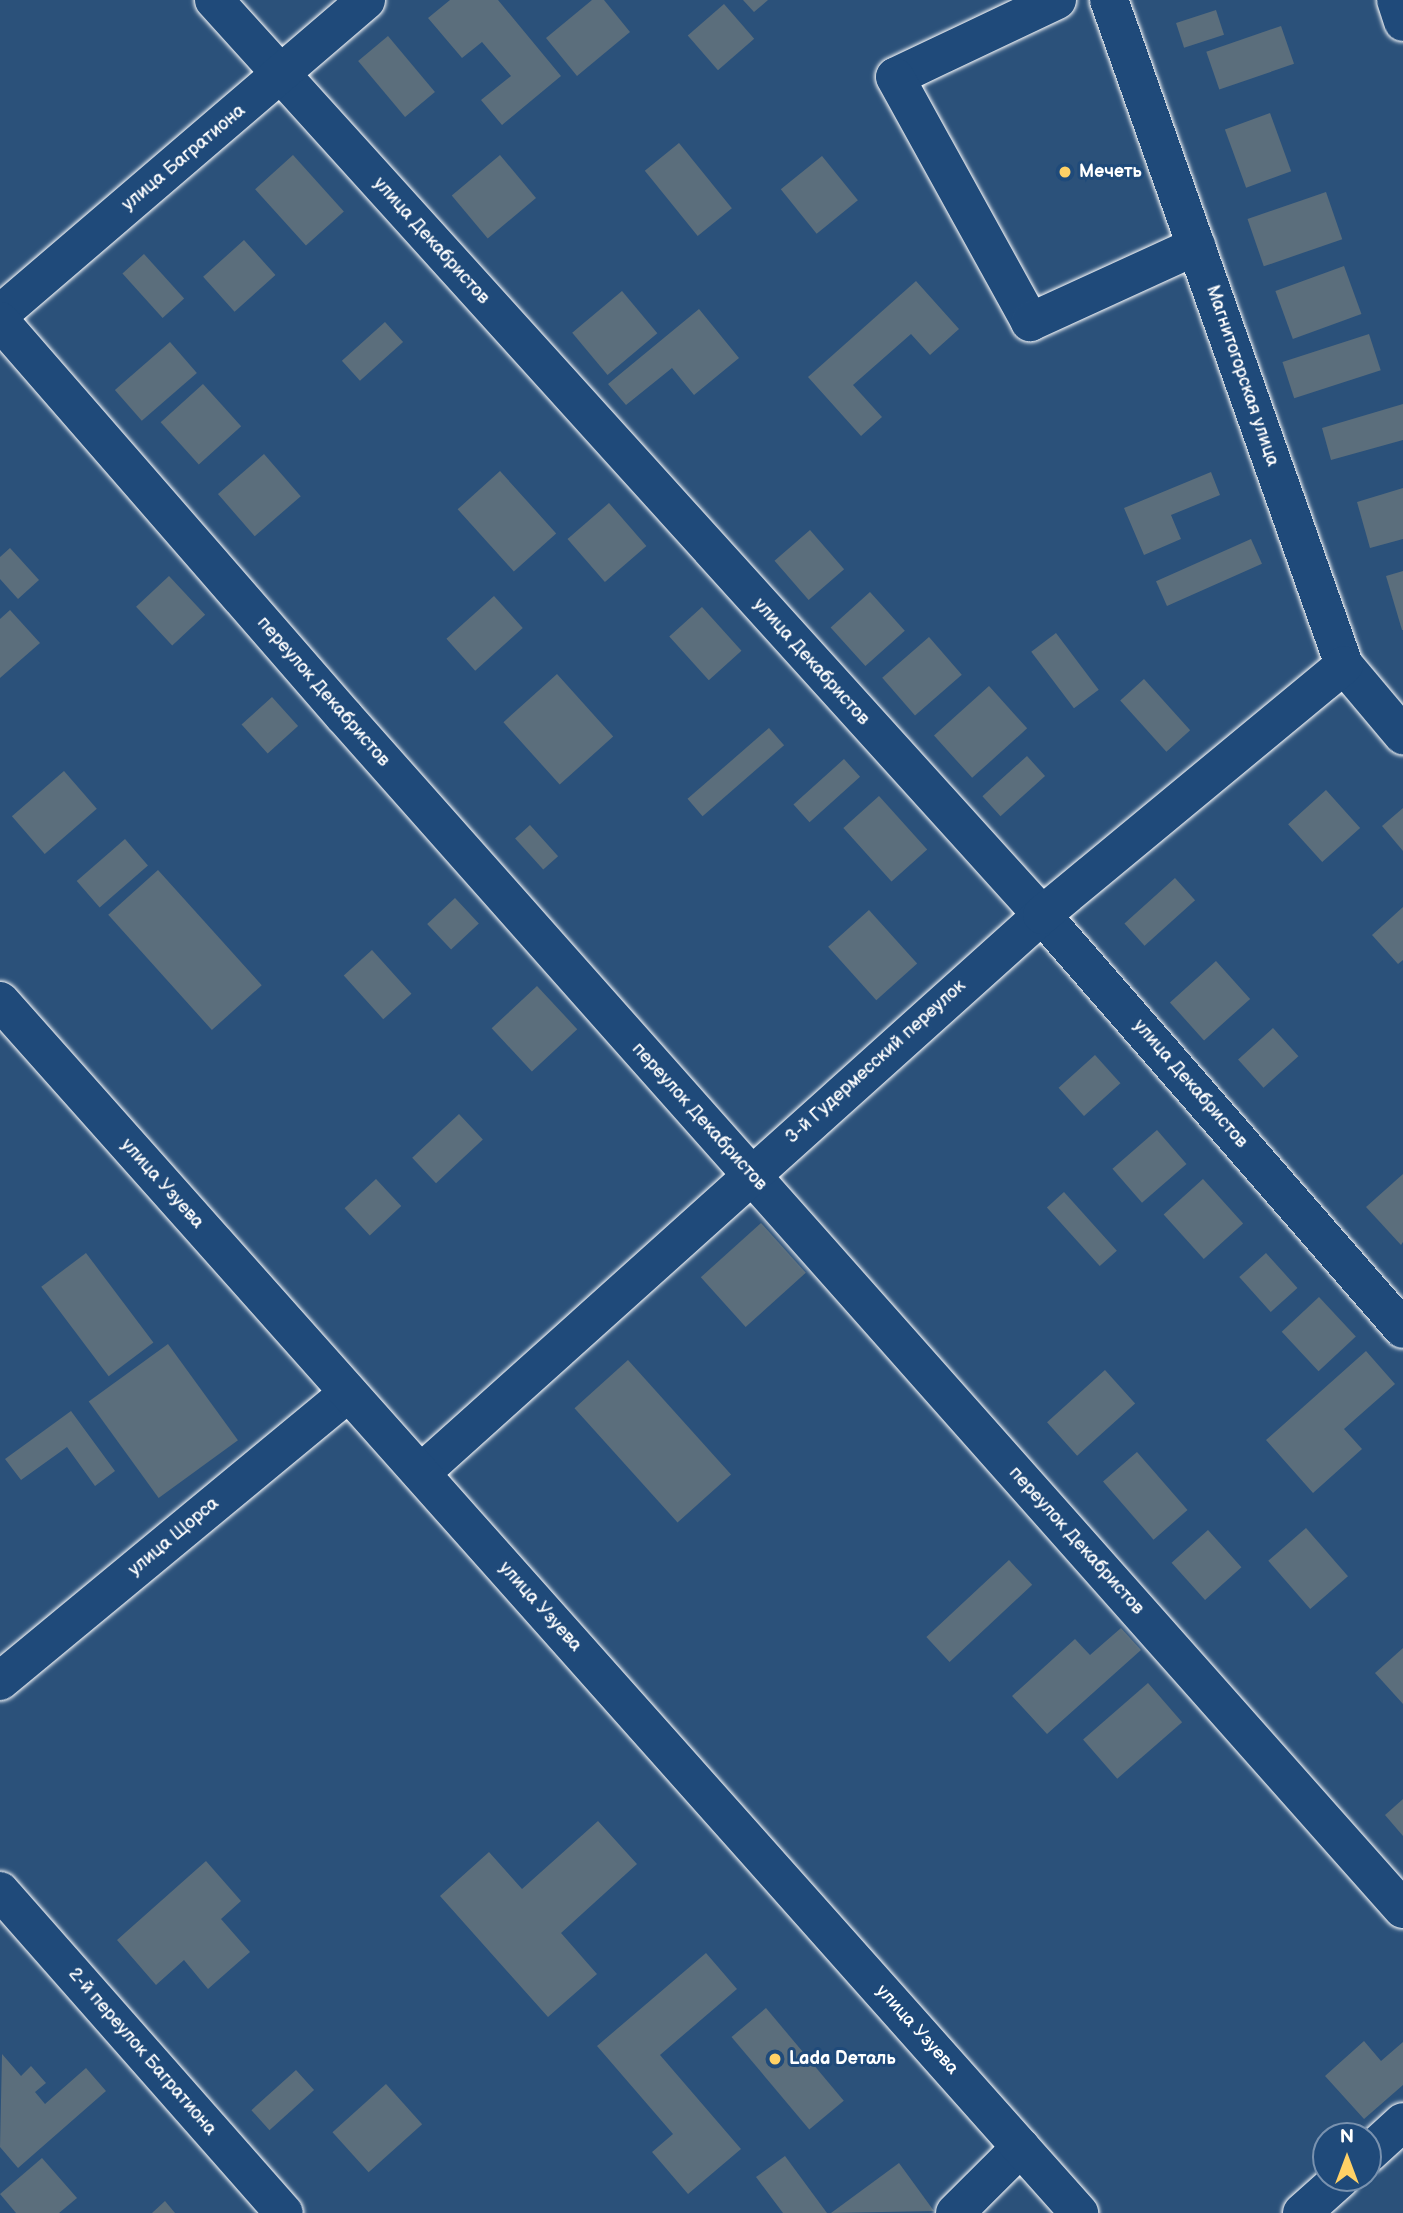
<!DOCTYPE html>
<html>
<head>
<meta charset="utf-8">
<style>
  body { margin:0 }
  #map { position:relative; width:1403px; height:2213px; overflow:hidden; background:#2b517a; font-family:"Balsamiq Sans",sans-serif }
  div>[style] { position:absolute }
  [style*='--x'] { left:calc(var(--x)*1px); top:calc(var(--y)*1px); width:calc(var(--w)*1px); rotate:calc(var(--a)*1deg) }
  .building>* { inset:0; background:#5b6e7c; transform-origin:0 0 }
  .roads { filter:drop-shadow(0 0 2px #fff) drop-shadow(0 0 2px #fff) }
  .minor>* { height:38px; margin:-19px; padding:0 19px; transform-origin:19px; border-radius:19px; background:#1f4a7a }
  .major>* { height:38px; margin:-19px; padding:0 19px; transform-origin:19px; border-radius:19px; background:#1f4a7a }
  .dots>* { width:19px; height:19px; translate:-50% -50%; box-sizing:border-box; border:4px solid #1f4a7a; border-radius:50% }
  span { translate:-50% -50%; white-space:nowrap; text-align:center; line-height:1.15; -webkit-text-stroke:6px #1f4a7a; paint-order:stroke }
  .street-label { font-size:18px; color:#fff }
  .poi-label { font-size:18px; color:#fff; font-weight:700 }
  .left { translate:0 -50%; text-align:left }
  .north { position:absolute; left:1312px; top:2122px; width:70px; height:70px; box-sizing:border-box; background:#1f4a7a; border:2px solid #7992af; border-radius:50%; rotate:0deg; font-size:19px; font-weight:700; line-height:28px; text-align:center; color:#fff }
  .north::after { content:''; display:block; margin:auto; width:24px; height:32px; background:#ffd166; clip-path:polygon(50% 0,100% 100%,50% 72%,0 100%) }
</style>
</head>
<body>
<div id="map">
  <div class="building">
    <i style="clip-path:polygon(450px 0,498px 0,561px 76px,502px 125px,481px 100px,511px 76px,482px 42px,462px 58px,428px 18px)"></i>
    <i style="clip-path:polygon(592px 0,604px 0,630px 32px,577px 76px,546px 38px)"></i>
    <i style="clip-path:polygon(743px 0,768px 0,754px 12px)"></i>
    <i style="left:724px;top:4px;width:46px;height:48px;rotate:49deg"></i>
    <i style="left:1216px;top:10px;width:26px;height:42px;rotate:72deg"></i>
    <i style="left:1281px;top:26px;width:40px;height:79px;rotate:71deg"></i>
    <i style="left:388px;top:36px;width:73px;height:39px;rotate:50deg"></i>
    <i style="left:1270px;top:113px;width:62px;height:48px;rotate:70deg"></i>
    <i style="left:679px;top:143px;width:84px;height:44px;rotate:51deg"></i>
    <i style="left:293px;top:155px;width:76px;height:51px;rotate:48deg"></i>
    <i style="left:500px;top:155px;width:56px;height:63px;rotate:50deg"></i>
    <i style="left:822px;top:156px;width:57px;height:53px;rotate:51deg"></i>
    <i style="left:1326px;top:192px;width:50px;height:83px;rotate:71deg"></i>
    <i style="left:244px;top:240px;width:47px;height:55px;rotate:48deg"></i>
    <i style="left:144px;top:254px;width:60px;height:29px;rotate:48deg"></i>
    <i style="left:1344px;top:266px;width:51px;height:73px;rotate:70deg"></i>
    <i style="clip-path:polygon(916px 281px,959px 329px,930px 355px,911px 334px,853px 385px,882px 417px,861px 436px,808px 377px)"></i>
    <i style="left:622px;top:291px;width:55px;height:65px;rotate:50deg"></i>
    <i style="clip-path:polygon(699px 309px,739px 358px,694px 395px,672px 368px,626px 405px,608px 384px)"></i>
    <i style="left:385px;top:322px;width:27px;height:58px;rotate:48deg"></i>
    <i style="left:1369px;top:334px;width:38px;height:91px;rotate:72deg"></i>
    <i style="left:170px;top:342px;width:41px;height:73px;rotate:49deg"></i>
    <i style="left:203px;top:384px;width:57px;height:57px;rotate:48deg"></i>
    <i style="clip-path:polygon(1403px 404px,1403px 440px,1331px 460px,1322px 428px)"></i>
    <i style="left:264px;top:454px;width:56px;height:61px;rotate:49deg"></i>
    <i style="left:500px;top:471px;width:84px;height:57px;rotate:48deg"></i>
    <i style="clip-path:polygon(1211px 472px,1220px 495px,1171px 515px,1181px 539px,1144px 555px,1124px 508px)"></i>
    <i style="clip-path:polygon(1403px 488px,1403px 539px,1370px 548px,1357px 502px)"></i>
    <i style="left:609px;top:503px;width:57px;height:55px;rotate:49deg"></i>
    <i style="left:810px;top:530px;width:52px;height:47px;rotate:49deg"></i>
    <i style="left:1251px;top:539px;width:27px;height:104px;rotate:66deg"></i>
    <i style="clip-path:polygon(10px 548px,39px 580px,18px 599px,0 579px,0 557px)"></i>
    <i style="clip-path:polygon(1403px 571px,1403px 630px,1402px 630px,1386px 576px)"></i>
    <i style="left:169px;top:576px;width:53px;height:45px;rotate:47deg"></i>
    <i style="left:870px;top:592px;width:52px;height:53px;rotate:48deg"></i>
    <i style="left:494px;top:596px;width:43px;height:64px;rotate:48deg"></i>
    <i style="left:702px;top:607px;width:59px;height:44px;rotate:48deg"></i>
    <i style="clip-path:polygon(10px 610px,40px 643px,0 678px,0 619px)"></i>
    <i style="left:1056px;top:633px;width:71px;height:31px;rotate:53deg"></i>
    <i style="left:929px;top:637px;width:50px;height:62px;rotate:49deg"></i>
    <i style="left:557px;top:674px;width:84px;height:72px;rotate:48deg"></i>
    <i style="left:1144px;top:679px;width:69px;height:32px;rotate:48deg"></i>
    <i style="left:989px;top:686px;width:57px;height:74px;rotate:48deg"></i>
    <i style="left:272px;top:697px;width:39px;height:41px;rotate:48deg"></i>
    <i style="left:769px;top:728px;width:23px;height:108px;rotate:49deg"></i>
    <i style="left:1027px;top:756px;width:27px;height:60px;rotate:48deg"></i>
    <i style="left:844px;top:759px;width:24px;height:68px;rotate:48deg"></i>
    <i style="left:64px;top:771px;width:50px;height:69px;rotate:49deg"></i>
    <i style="left:1326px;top:790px;width:51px;height:51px;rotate:48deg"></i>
    <i style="left:879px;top:796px;width:72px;height:48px;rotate:48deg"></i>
    <i style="clip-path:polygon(1403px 808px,1403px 851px,1382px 826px)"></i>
    <i style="left:530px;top:825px;width:42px;height:20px;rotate:48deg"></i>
    <i style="left:125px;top:839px;width:35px;height:64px;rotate:49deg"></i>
    <i style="left:158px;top:870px;width:155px;height:67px;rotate:48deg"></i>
    <i style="left:1175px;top:878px;width:30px;height:68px;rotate:48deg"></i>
    <i style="left:455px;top:898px;width:35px;height:38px;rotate:47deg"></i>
    <i style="clip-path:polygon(1403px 907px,1403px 960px,1398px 964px,1372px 935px)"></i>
    <i style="left:869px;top:910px;width:72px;height:55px;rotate:48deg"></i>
    <i style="left:372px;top:950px;width:59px;height:38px;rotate:48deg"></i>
    <i style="left:1216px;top:961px;width:51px;height:62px;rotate:48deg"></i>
    <i style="left:537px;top:986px;width:59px;height:62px;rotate:47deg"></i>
    <i style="left:1273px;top:1028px;width:38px;height:47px;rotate:48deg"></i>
    <i style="left:1095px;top:1055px;width:38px;height:49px;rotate:48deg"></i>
    <i style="left:459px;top:1114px;width:35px;height:64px;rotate:47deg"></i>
    <i style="left:1157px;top:1130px;width:45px;height:59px;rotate:49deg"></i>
    <i style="clip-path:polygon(1403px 1174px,1403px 1242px,1401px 1245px,1366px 1207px)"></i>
    <i style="left:376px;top:1179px;width:37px;height:43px;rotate:47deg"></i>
    <i style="left:1203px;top:1179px;width:60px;height:53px;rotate:48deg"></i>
    <i style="left:1064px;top:1192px;width:79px;height:23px;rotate:48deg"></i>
    <i style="left:761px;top:1223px;width:67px;height:81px;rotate:48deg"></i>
    <i style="left:86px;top:1253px;width:112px;height:56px;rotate:53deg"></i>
    <i style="left:1266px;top:1253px;width:47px;height:36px;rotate:48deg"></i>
    <i style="left:1319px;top:1297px;width:54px;height:51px;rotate:47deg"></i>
    <i style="left:168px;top:1344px;width:119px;height:98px;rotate:54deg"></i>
    <i style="clip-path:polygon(1366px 1351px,1395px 1384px,1344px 1429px,1362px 1449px,1313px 1493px,1266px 1440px)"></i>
    <i style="left:628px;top:1360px;width:154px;height:72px;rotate:48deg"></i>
    <i style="left:1105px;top:1370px;width:45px;height:78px;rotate:48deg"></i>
    <i style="clip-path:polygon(71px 1411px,115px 1471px,95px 1486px,67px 1447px,21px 1480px,5px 1459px)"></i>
    <i style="left:1137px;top:1452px;width:77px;height:45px;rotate:49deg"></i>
    <i style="left:1306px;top:1528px;width:64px;height:50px;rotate:49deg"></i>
    <i style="left:1208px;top:1530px;width:50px;height:49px;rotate:48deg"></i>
    <i style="left:1009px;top:1560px;width:34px;height:113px;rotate:47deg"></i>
    <i style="clip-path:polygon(1121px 1628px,1141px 1650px,1047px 1734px,1012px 1696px,1075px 1639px,1090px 1655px)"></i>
    <i style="clip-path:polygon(1403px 1648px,1403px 1704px,1375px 1673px)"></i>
    <i style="left:1148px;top:1683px;width:52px;height:86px;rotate:49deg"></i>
    <i style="clip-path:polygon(1403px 1799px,1403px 1836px,1385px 1815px)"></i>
    <i style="clip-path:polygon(598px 1821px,637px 1864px,561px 1933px,597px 1974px,548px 2017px,440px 1896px,489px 1852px,522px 1889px)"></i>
    <i style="clip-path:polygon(206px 1861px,241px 1901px,221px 1919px,250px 1952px,208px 1989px,184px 1960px,156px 1985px,117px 1940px)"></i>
    <i style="clip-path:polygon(706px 1953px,737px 1989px,660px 2055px,741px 2149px,688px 2194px,652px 2152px,673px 2134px,597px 2046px)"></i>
    <i style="left:766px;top:2008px;width:121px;height:45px;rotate:50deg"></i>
    <i style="clip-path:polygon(1364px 2041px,1381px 2061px,1403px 2042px,1403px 2085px,1364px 2119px,1325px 2076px)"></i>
    <i style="clip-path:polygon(2px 2054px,21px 2076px,31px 2066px,46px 2083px,35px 2092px,45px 2104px,86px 2068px,106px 2091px,18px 2168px,0 2147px)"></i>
    <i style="left:296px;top:2070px;width:27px;height:60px;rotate:48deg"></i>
    <i style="left:386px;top:2084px;width:54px;height:72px;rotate:48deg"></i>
    <i style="clip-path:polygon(785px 2156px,827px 2213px,783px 2213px,756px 2177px)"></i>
    <i style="clip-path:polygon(42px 2158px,77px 2198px,59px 2213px,16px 2213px,0 2194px)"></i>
    <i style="clip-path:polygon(899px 2163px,934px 2211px,831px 2213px)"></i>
    <i style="clip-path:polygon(165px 2201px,175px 2213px,152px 2213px)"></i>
  </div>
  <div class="roads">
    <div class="minor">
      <i style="--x:214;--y:0;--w:1234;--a:47.86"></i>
      <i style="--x:1042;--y:915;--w:549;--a:48.91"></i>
      <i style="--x:1057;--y:0;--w:179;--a:154.6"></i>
      <i style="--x:895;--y:77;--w:280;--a:61.1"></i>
      <i style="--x:1030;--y:322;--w:183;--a:-24.6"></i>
      <i style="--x:1109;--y:0;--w:705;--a:70.54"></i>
      <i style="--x:1344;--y:665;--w:92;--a:49.9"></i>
      <i style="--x:1396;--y:0;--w:23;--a:72"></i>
      <i style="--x:0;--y:314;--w:482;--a:-40.6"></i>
      <i style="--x:0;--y:321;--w:524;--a:48.95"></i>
      <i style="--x:344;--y:716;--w:1595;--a:48.41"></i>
      <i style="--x:421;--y:1473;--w:835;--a:-41.94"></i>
      <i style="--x:1042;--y:915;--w:392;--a:-39.6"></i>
      <i style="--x:0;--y:1681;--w:452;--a:-39.6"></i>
      <i style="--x:0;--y:1891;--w:429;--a:48.6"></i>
      <i style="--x:1368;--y:2154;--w:47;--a:-42.4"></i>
      <i style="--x:955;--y:2213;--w:93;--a:-45"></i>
      <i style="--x:1302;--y:2213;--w:52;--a:-41.9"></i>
    </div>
    <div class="major">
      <i style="--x:0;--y:1001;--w:1623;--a:48.32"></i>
    </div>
  </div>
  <div class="dots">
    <i style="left:1065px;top:172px;background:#ffd166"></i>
    <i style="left:775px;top:2059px;background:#ffd166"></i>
  </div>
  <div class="street-label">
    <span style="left:184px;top:158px;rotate:-40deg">улица Багратиона</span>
    <span style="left:431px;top:241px;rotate:48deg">улица Декабристов</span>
    <span style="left:1242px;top:376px;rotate:71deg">Магнитогорская улица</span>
    <span style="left:811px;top:662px;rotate:48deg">улица Декабристов</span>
    <span style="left:323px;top:692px;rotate:49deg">переулок Декабристов</span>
    <span style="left:876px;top:1062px;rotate:-42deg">3-й Гудермесский переулок</span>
    <span style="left:1190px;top:1084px;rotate:49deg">улица Декабристов</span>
    <span style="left:699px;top:1117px;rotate:48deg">переулок Декабристов</span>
    <span style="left:162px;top:1184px;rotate:48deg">улица Узуева</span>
    <span style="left:174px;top:1537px;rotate:-40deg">улица Щорса</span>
    <span style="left:1076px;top:1541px;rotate:48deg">переулок Декабристов</span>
    <span style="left:540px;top:1607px;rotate:48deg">улица Узуева</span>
    <span style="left:917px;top:2030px;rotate:48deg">улица Узуева</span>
    <span style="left:142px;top:2052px;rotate:49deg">2-й переулок Багратиона</span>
  </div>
  <div class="poi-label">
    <span class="left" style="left:1079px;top:172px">Мечеть</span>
    <span class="left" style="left:789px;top:2059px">Lada Dеталь</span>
  </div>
  <div class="north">N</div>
</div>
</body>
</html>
